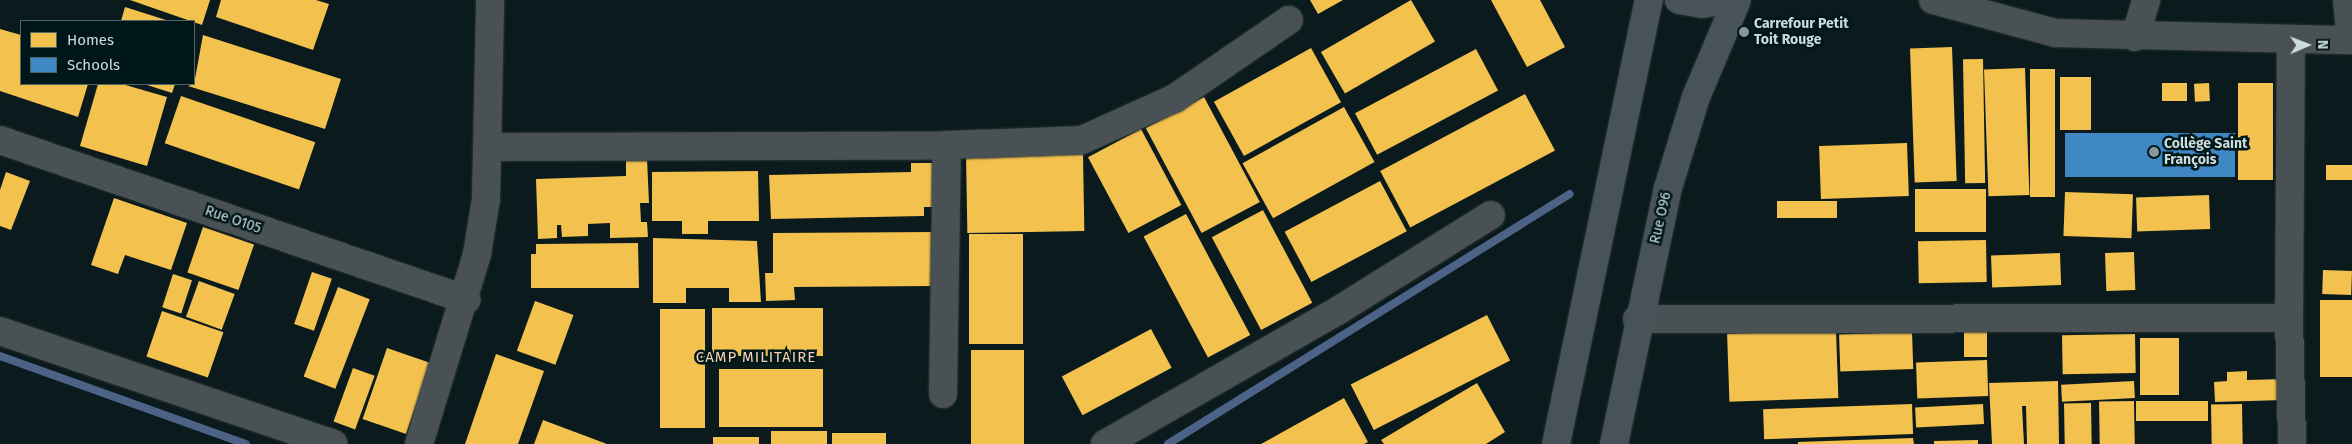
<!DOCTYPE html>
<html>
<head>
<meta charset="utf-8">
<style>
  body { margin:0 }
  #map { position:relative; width:2352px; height:444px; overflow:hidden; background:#0b1a1c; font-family:"Fira Sans",sans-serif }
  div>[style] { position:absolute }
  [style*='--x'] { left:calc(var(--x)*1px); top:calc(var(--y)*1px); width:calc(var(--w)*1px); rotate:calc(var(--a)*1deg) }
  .homes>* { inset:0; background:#f2c14e; transform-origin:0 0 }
  .schools>* { inset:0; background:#3f88c5; transform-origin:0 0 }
  .stream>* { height:8px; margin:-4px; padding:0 4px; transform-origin:4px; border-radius:4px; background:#4c6286 }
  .roads { filter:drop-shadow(0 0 1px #283435) drop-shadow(0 0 1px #283435) }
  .minor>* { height:28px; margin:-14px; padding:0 14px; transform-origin:14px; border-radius:14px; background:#495155 }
  .major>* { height:28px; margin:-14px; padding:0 14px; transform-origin:14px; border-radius:14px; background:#475358 }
  .dots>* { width:14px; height:14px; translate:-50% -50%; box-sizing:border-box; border:2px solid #001719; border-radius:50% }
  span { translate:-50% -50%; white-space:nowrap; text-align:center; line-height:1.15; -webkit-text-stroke:5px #001719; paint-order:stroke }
  .poi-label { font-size:14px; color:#ccdbdc; font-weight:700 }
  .left { translate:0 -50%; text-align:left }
  .street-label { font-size:14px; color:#ccdbdc }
  .neighbourhood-label { font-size:15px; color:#f8cfb3; letter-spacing:1px }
  .legend { position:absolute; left:20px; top:20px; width:175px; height:65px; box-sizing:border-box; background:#001719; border:1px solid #526567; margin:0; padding:6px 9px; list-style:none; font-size:15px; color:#ccdbdc }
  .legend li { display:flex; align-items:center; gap:10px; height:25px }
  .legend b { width:25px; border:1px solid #526567 }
  .north { position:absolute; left:2282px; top:20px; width:50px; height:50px; -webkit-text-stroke:4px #001719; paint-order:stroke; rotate:89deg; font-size:14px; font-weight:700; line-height:20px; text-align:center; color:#ccdbdc }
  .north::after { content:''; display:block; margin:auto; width:18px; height:22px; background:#ccdbdc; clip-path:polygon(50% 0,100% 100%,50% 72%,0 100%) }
</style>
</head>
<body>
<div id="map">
  <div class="homes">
    <i style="clip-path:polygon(130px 0,210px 0,202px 25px)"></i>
    <i style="clip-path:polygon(221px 0,316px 0,329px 4px,313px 50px,216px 17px)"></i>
    <i style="clip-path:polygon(1310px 0,1343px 0,1318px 14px)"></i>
    <i style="left:1411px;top:0;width:48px;height:104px;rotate:60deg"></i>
    <i style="clip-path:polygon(1491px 0,1540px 0,1565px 47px,1527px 67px)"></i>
    <i style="clip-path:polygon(125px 7px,169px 21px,121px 21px)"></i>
    <i style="clip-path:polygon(0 29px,21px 35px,21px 84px,88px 84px,78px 117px,0 91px)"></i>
    <i style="clip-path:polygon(203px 35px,341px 79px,325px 129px,188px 86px,194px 84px)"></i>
    <i style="left:1952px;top:47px;width:134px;height:42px;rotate:88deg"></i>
    <i style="left:1311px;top:48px;width:62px;height:111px;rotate:61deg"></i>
    <i style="left:1476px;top:49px;width:47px;height:137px;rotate:62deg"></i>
    <i style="left:1983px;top:59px;width:124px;height:20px;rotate:89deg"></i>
    <i style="left:2025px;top:68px;width:127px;height:41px;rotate:88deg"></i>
    <i style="left:2030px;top:69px;width:25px;height:128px"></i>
    <i style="left:2060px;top:77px;width:31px;height:53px"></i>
    <i style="left:2187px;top:83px;width:18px;height:25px;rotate:90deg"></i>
    <i style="left:2209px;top:83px;width:18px;height:15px;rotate:87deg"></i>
    <i style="left:2238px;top:83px;width:35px;height:97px"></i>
    <i style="clip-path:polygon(98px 84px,122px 84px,167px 97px,147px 166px,80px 146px)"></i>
    <i style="clip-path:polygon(144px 84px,175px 84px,172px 93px)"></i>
    <i style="left:1525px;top:94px;width:64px;height:164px;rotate:62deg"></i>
    <i style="left:181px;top:96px;width:142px;height:50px;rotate:19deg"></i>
    <i style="left:1204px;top:97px;width:119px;height:66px;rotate:62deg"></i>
    <i style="left:1344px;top:107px;width:63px;height:116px;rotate:61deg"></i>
    <i style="left:1141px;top:129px;width:86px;height:60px;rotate:62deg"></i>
    <i style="left:1907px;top:143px;width:53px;height:88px;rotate:88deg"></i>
    <i style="left:1083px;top:154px;width:77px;height:117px;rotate:89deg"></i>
    <i style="clip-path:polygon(647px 158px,649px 203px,640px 203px,641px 222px,647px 222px,648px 237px,610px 238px,610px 223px,588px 224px,588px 236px,562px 237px,561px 225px,557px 225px,557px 238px,538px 239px,536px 179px,626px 176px,626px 159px)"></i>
    <i style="clip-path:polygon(911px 163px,933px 163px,933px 207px,924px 207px,924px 216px,771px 219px,769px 175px,911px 172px)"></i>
    <i style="left:2326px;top:165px;width:26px;height:15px"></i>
    <i style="clip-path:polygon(758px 171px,759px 221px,708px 221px,708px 234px,682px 234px,682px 221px,652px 221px,652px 172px)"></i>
    <i style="clip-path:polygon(6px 172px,30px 181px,11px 230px,0 226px,0 190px)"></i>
    <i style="left:1380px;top:181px;width:57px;height:108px;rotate:62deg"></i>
    <i style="left:1986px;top:189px;width:43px;height:71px;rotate:90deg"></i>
    <i style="left:2065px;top:192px;width:68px;height:44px;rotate:2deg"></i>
    <i style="left:2209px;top:195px;width:34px;height:73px;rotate:88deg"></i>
    <i style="clip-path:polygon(114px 198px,187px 223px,171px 270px,125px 255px,118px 274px,91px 265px)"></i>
    <i style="left:1777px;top:201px;width:60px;height:17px"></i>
    <i style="left:1263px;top:210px;width:105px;height:58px;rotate:62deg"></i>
    <i style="left:1186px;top:214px;width:137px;height:48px;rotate:62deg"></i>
    <i style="left:203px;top:227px;width:54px;height:48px;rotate:19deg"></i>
    <i style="clip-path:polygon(935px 232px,935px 286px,794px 287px,795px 300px,766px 301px,765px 273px,773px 273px,773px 233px)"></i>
    <i style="left:969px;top:234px;width:54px;height:110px"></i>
    <i style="clip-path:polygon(653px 238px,757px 241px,761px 302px,729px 302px,729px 288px,686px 288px,686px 303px,653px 303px)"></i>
    <i style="left:1986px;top:240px;width:42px;height:68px;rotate:89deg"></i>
    <i style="clip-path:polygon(638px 243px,639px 288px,531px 288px,531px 254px,536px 254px,536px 244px)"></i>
    <i style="left:2134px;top:252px;width:38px;height:29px;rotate:88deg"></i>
    <i style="left:2060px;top:253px;width:32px;height:69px;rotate:88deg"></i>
    <i style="left:2323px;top:270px;width:29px;height:24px;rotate:2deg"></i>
    <i style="left:312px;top:272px;width:21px;height:55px;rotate:19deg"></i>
    <i style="left:173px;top:274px;width:20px;height:35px;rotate:18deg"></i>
    <i style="left:199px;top:281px;width:38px;height:38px;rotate:20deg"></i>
    <i style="left:338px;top:287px;width:34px;height:96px;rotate:21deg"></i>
    <i style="left:2320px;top:300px;width:32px;height:77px"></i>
    <i style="left:535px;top:301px;width:41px;height:53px;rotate:20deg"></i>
    <i style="left:712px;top:308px;width:111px;height:48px"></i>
    <i style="left:705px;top:309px;width:119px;height:45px;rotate:90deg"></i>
    <i style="left:162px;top:311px;width:65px;height:48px;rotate:19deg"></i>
    <i style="left:1487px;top:315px;width:51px;height:153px;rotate:63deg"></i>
    <i style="left:1987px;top:328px;width:29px;height:23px;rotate:90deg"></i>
    <i style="left:1151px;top:329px;width:44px;height:101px;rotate:62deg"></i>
    <i style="left:1836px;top:330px;width:68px;height:109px;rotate:88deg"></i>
    <i style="left:1912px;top:332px;width:37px;height:73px;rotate:88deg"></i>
    <i style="left:2135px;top:334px;width:39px;height:73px;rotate:89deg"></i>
    <i style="left:2140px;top:338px;width:39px;height:57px"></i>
    <i style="left:387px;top:348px;width:46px;height:75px;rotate:19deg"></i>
    <i style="left:971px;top:350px;width:53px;height:94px"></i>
    <i style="clip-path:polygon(496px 354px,544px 371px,518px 444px,465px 444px)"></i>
    <i style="left:1987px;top:360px;width:36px;height:71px;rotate:88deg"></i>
    <i style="left:353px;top:368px;width:23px;height:57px;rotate:20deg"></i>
    <i style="left:823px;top:369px;width:58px;height:104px;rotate:90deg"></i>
    <i style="clip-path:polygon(2247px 371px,2247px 380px,2283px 379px,2284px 400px,2215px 402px,2214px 382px,2227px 381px,2227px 372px)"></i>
    <i style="clip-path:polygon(2058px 381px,2059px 444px,2027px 444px,2026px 406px,2022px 406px,2024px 444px,1992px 444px,1989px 383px)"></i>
    <i style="left:2134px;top:381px;width:17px;height:73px;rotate:87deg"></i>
    <i style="clip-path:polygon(1477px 383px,1505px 432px,1486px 444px,1384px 444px,1381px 440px)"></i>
    <i style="clip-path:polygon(1344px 398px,1368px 442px,1364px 444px,1261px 444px)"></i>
    <i style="left:2134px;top:401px;width:43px;height:35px;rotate:89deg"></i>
    <i style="left:2208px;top:401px;width:20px;height:72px;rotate:90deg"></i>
    <i style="left:2091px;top:403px;width:41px;height:27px;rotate:89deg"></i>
    <i style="left:1912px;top:404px;width:30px;height:149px;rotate:88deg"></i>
    <i style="left:1983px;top:404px;width:20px;height:68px;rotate:87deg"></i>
    <i style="left:2242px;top:404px;width:40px;height:31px;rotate:89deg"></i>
    <i style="clip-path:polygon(543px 420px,607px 444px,534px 444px)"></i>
    <i style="left:827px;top:431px;width:13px;height:56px;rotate:90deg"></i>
    <i style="left:832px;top:433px;width:54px;height:11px"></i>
    <i style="left:713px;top:437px;width:46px;height:7px"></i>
    <i style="clip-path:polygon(1913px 438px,1914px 444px,1798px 444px,1798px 442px)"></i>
    <i style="clip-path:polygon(1978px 440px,1978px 444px,1934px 444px,1934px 441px)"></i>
  </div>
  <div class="schools">
    <i style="left:2235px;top:133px;width:44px;height:170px;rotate:90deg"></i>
  </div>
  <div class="stream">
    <i style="--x:0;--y:356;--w:261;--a:19.7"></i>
    <i style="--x:1168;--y:444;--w:473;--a:-31.9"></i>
  </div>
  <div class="roads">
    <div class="minor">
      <i style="--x:1933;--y:0;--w:126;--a:15.1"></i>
      <i style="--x:2055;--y:33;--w:297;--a:1.4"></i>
      <i style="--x:2347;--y:0;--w:40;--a:84.3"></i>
      <i style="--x:2135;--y:37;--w:39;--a:-73"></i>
      <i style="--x:0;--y:140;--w:493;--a:18.9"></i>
      <i style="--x:488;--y:147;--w:459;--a:-0.2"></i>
      <i style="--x:947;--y:145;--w:135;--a:-2.1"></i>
      <i style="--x:1082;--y:140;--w:102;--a:-24.3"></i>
      <i style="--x:1175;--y:98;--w:138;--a:-34.4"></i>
      <i style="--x:2289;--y:318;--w:126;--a:88.6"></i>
      <i style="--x:1637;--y:319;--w:652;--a:-0.09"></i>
      <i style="--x:2289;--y:318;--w:277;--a:-89.6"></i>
      <i style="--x:0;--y:331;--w:352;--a:18.7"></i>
      <i style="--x:943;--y:394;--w:249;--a:-89.1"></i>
      <i style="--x:419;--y:444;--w:199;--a:-73"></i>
      <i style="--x:477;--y:254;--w:56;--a:-80.7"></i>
      <i style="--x:486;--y:199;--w:199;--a:-88.8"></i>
      <i style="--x:1105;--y:444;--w:270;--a:-29.8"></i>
      <i style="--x:1339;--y:310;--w:179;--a:-32"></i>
    </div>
    <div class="major">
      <i style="--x:1679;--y:0;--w:23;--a:10"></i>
      <i style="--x:1702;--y:4;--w:24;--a:-9"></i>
      <i style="--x:1556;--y:444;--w:454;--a:-78.2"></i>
      <i style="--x:1614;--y:444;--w:262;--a:-78.1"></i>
      <i style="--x:1668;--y:188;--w:95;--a:-72.9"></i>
      <i style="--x:1696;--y:97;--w:105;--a:-67.1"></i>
    </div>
  </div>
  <div class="dots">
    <i style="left:1744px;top:32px;background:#889799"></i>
    <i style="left:2154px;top:152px;background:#889799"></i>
  </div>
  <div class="poi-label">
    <span class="left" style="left:1754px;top:32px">Carrefour Petit<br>Toit Rouge</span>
    <span class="left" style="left:2164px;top:152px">Collège Saint<br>François</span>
  </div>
  <div class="street-label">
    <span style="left:1661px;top:218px;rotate:-77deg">Rue O96</span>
    <span style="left:233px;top:220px;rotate:19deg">Rue O105</span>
  </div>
  <div class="neighbourhood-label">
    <span style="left:756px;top:358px">CAMP MILITAIRE</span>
  </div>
  <ul class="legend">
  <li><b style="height:14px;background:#f2c14e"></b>Homes</li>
  <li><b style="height:14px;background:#3f88c5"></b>Schools</li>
  </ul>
  <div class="north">N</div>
</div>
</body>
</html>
